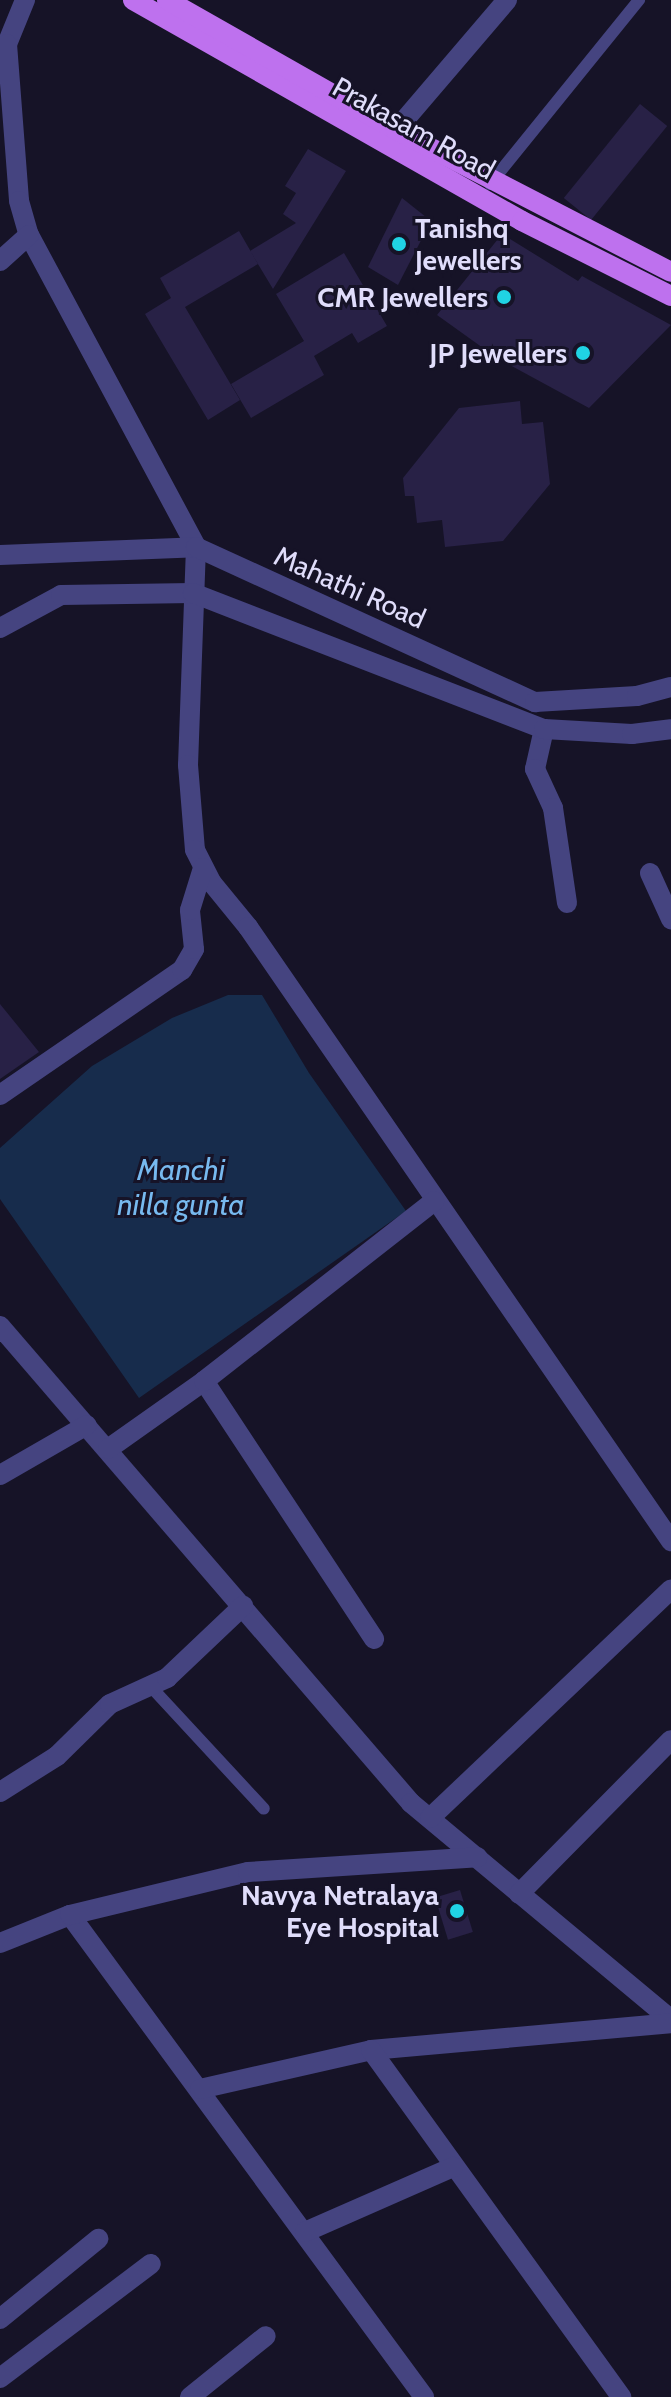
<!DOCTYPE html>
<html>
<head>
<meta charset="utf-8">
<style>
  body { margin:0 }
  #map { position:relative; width:671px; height:2397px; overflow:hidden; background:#161327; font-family:Cabin,sans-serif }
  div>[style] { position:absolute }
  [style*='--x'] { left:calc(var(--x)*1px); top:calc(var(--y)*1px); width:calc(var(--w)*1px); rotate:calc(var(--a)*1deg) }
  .water>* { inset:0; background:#172c4c }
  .building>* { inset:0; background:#282146; transform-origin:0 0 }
  .service>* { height:12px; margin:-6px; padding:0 6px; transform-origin:6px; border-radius:6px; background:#454480 }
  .minor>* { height:20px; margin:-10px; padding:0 10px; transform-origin:10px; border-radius:10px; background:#454480 }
  .tertiary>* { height:20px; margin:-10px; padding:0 10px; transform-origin:10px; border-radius:10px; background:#454480 }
  .primary>* { height:20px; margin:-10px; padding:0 10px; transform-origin:10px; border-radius:10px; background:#be71ee }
  .dots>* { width:22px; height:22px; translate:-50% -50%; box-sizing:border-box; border:4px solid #161327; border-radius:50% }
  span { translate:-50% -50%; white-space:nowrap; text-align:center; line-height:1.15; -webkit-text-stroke:6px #161327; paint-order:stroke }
  .street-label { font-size:28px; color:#e0ddfb }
  .poi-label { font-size:28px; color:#e0ddfb; font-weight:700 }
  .left { translate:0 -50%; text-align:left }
  .right { translate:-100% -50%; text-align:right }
  .water-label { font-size:30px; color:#77b9ef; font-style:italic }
</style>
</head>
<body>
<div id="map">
  <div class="water">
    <i style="clip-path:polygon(228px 995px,262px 995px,309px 1073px,406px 1211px,139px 1398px,0 1199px,0 1148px,92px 1066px,172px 1018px)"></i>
  </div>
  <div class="building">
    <i style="left:640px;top:104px;width:35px;height:121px;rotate:39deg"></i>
    <i style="clip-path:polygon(308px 149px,346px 171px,273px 289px,250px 251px,296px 223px,283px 214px,296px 193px,285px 186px)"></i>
    <i style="clip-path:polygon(402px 198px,431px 221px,398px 285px,368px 267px)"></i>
    <i style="clip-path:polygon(239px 231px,258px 264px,185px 307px,240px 400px,208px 420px,145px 314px,171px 298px,160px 278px)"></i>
    <i style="clip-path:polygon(502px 234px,578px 281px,582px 276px,671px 325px,589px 408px,497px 358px,437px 315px)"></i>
    <i style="clip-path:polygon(344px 253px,387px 326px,358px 343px,352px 333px,314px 356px,324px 375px,251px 418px,231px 384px,304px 341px,276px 294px)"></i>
    <i style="clip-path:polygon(520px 401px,522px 424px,543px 422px,550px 484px,503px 541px,445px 547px,442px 520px,417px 523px,414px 496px,405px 496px,403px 478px,459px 408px)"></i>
    <i style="clip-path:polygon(0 1004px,39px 1052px,0 1079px)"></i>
    <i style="left:460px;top:1890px;width:44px;height:26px;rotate:73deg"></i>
  </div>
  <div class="service">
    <i style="--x:490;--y:184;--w:237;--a:-51"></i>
    <i style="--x:153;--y:1689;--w:163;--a:47.2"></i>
  </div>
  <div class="minor">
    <i style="--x:25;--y:0;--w:48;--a:112.2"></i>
    <i style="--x:7;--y:44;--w:157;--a:85.6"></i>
    <i style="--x:19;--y:201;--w:35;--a:74"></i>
    <i style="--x:29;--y:235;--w:354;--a:61.8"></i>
    <i style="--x:196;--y:547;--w:218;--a:92.1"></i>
    <i style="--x:188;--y:765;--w:85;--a:85.3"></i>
    <i style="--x:195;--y:850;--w:37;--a:63"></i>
    <i style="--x:212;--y:883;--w:57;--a:50.7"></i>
    <i style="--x:248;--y:927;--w:746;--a:55.44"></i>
    <i style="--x:396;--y:130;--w:171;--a:-49.5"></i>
    <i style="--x:0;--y:261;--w:39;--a:-42"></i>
    <i style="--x:544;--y:729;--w:41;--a:102.7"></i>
    <i style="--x:535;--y:769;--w:43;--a:65.2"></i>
    <i style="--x:553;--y:808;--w:96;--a:81.6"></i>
    <i style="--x:650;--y:873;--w:51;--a:65.5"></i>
    <i style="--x:0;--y:1095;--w:221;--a:-34.5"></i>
    <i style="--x:182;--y:970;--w:24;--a:-60"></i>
    <i style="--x:194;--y:949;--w:39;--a:-96"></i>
    <i style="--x:190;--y:910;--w:44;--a:-72.8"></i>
    <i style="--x:0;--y:1326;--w:630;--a:49.25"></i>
    <i style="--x:411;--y:1803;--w:339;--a:39.8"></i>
    <i style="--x:204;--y:1381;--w:309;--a:56.6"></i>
    <i style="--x:108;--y:1449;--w:118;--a:-35.3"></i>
    <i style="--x:204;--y:1381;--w:292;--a:-38"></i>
    <i style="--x:0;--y:1475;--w:100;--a:-29.9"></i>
    <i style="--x:0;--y:1792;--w:67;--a:-32.3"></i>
    <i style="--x:57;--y:1756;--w:74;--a:-44.5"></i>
    <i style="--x:110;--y:1704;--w:63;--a:-24.5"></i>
    <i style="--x:167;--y:1678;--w:105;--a:-43.5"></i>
    <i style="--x:430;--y:1818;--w:332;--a:-43.5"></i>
    <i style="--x:519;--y:1894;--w:216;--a:-45.4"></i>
    <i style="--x:70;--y:1915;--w:598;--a:53.7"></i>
    <i style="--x:0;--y:1943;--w:75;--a:-21.8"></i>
    <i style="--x:70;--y:1915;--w:183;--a:-13.6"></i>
    <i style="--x:248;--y:1872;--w:230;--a:-3.7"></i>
    <i style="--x:371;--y:2050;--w:301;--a:-5.1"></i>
    <i style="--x:200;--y:2089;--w:175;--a:-12.8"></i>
    <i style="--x:371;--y:2050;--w:428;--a:54.2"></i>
    <i style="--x:305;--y:2232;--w:162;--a:-23.7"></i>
    <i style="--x:0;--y:2319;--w:127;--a:-39.2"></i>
    <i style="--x:0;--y:2378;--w:189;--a:-37.1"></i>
    <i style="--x:190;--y:2397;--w:97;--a:-38.8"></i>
  </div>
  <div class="tertiary">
    <i style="--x:0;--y:555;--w:196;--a:-2.3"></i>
    <i style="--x:196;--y:547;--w:373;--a:24.6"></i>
    <i style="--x:535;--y:702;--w:102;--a:-3.4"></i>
    <i style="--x:637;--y:696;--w:35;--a:-15"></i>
    <i style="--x:0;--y:628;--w:69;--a:-28.4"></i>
    <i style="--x:61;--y:595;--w:132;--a:-0.9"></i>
    <i style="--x:193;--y:593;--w:376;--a:21.2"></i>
    <i style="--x:544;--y:729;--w:88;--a:3.3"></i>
    <i style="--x:632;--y:734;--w:39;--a:-7"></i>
  </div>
  <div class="primary">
    <i style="--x:133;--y:0;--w:447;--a:29.6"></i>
    <i style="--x:522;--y:221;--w:167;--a:26.7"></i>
    <i style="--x:167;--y:0;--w:263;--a:29.6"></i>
    <i style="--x:396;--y:130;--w:309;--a:27.3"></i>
  </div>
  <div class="dots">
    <i style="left:399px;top:244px;background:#20d3e4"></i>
    <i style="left:504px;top:297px;background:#20d3e4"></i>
    <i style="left:583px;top:353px;background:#20d3e4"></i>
    <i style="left:457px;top:1911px;background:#20d3e4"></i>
  </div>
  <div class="street-label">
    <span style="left:414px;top:128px;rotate:29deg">Prakasam Road</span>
    <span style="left:350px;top:587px;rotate:24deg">Mahathi Road</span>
  </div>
  <div class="poi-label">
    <span class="left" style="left:415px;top:244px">Tanishq<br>Jewellers</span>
    <span class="right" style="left:488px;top:297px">CMR Jewellers</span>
    <span class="right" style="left:567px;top:353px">JP Jewellers</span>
    <span class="right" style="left:439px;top:1911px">Navya Netralaya<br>Eye Hospital</span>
  </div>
  <div class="water-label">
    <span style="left:181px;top:1187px">Manchi<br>nilla gunta</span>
  </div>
</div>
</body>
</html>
